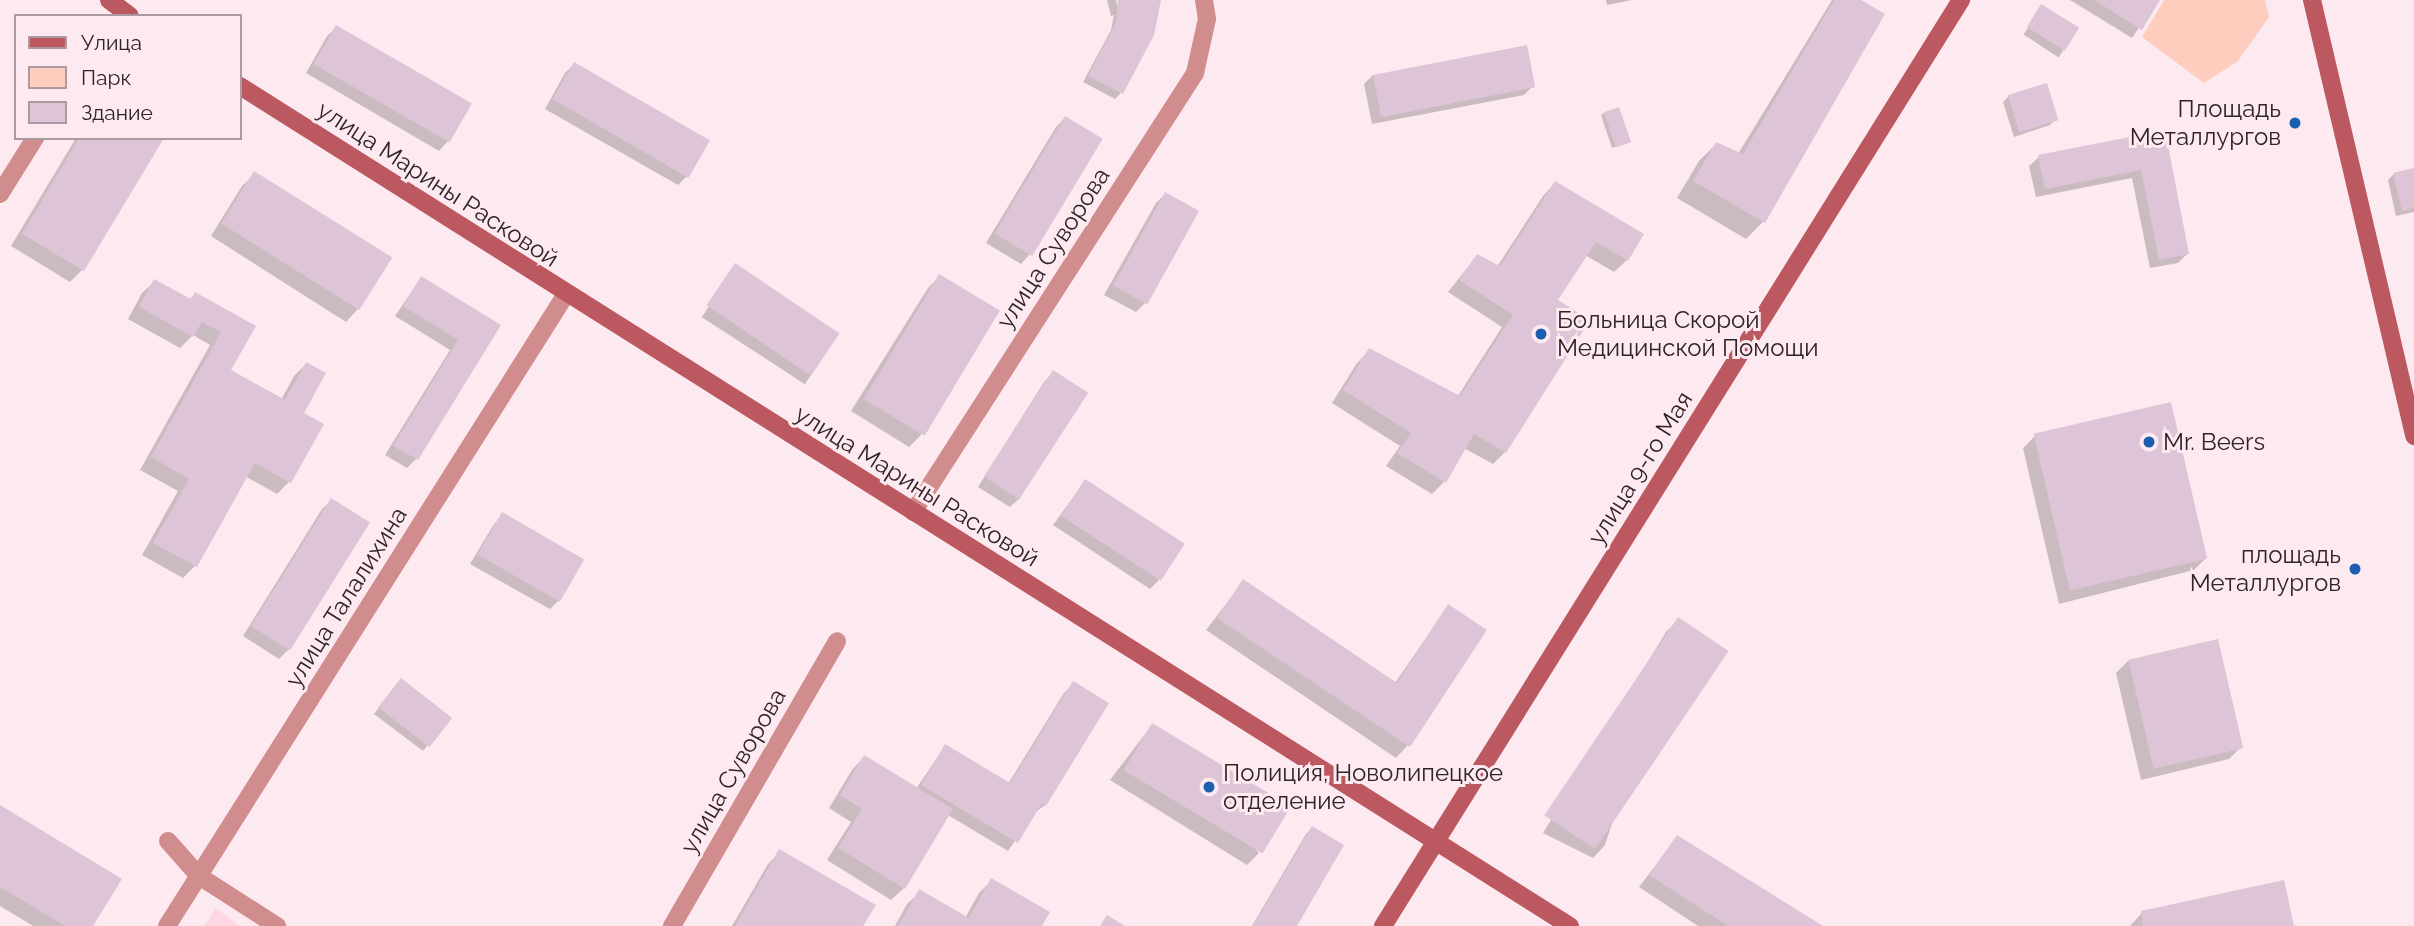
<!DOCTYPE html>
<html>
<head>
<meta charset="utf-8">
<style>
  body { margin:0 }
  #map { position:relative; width:2414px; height:926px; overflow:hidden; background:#fdeaf0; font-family:Raleway,sans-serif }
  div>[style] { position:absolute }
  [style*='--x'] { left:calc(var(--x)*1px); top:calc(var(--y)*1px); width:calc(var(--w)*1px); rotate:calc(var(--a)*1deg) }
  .built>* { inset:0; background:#ffd7e4 }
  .green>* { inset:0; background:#fecdbe }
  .shadow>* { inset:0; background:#0003; transform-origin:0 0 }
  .building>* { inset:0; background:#ddc4d6; transform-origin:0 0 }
  .street>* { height:18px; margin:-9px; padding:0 9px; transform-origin:9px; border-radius:9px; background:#d18c8e }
  .secondary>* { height:18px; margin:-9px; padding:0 9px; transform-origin:9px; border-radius:9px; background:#bb5860 }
  .dots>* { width:19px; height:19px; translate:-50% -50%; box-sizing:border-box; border:4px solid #fdeaf0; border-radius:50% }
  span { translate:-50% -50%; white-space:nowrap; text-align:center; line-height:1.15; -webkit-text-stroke:6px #fdeaf0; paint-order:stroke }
  .poi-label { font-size:24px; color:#302428 }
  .right { translate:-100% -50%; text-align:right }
  .left { translate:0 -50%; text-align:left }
  .street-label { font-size:24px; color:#302428 }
  .legend { position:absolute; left:14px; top:14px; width:228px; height:126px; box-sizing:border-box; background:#fdeaf0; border:2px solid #ab9ba0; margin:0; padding:9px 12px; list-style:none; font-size:21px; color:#302428 }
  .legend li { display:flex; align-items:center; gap:14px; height:35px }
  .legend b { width:35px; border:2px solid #ab9ba0 }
</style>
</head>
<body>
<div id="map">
  <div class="built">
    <i style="clip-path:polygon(216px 908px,240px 926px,204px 926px)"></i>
  </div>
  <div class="green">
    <i style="clip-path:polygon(2164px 0,2265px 0,2269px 17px,2238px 61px,2204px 83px,2142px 37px)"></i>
  </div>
  <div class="shadow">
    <i style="clip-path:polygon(1107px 0,1116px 0,1120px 16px,1120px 0,1159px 0,1121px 93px,1115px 99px,1083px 82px,1111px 30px,1114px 15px,1111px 16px)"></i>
    <i style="clip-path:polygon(1606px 0,1632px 0,1607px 5px)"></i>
    <i style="clip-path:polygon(1832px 0,1858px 0,1882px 15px,1763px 222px,1746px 239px,1677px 198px,1699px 161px,1716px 144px,1738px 154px)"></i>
    <i style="clip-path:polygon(2070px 0,2158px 0,2132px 38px)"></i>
    <i style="left:2042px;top:6px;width:42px;height:34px;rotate:33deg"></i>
    <i style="clip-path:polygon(337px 27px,470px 104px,448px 141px,439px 151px,306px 73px,327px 36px)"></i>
    <i style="clip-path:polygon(574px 64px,687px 176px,678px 185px,545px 109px,565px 73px)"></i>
    <i style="clip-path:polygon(1373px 75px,1533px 86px,1524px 95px,1372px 124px,1364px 84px)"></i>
    <i style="clip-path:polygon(2009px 96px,2056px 119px,2050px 125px,2014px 137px,2003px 102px)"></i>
    <i style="clip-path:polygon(1604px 113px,1629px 142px,1626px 144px,1612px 148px,1601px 115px)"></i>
    <i style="clip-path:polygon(1065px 118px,1030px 254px,1021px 264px,986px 243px,1056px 127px)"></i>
    <i style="clip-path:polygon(2163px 132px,2187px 254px,2178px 263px,2150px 268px,2132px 178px,2036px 197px,2029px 166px,2039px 157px)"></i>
    <i style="clip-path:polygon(76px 138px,162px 138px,82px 270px,70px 282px,11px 246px)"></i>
    <i style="clip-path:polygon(2414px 170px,2414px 212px,2396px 216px,2388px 180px,2394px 174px)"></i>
    <i style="clip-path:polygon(255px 174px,390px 259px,358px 309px,346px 322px,211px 236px,242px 186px)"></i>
    <i style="clip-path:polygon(1555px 183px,1627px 260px,1614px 272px,1585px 255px,1555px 300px,1505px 452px,1493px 464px,1464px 448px,1444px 482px,1432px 494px,1386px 466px,1400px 446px,1332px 403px,1357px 363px,1369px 351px,1458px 396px,1502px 327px,1448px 292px,1477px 256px,1497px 267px,1543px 196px)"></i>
    <i style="clip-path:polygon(1165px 194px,1145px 303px,1136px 312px,1104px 295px,1156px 203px)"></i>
    <i style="left:735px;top:266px;width:123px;height:61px;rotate:33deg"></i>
    <i style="clip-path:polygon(940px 276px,921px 435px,909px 447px,851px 411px,928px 288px)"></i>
    <i style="clip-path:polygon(421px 278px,499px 326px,416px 459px,407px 468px,385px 455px,450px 350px,395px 316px)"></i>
    <i style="clip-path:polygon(155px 281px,189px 300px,195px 294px,254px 327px,229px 371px,281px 400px,294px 376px,306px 364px,289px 482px,277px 494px,245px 476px,195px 566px,183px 578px,142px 555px,178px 491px,140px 470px,210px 345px,193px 335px,180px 348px,128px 319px,142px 293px)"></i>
    <i style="clip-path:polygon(1053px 373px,1020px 498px,1010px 507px,978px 487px,1044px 382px)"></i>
    <i style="clip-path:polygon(2035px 436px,2206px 558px,2194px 570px,2059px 604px,2023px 448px)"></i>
    <i style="clip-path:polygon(1085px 481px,1159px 580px,1150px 589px,1053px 525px)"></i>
    <i style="clip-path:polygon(332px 500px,288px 650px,279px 659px,243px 636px,322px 509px)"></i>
    <i style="clip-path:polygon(503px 515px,559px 600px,550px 609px,470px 564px,494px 524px)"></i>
    <i style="clip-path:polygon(1243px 582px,1395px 683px,1448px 606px,1408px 745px,1396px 758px,1206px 630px)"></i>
    <i style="clip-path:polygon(1678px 620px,1605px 845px,1593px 858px,1543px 833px,1666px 632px)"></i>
    <i style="clip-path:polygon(2128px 661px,2241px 747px,2229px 759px,2141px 780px,2116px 673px)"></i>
    <i style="clip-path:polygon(1074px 684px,1045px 805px,1034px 813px,1008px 851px,948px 815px,904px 888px,891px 900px,827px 860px,851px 822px,829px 808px,852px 770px,864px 757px,916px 789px,945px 746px,1008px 784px,1064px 693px)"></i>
    <i style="clip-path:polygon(395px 686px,428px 745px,423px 751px,374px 714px)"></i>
    <i style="clip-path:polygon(1152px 725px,1259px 853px,1247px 865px,1110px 780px)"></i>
    <i style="clip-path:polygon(0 807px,91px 926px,33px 926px,0 906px)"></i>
    <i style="clip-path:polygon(1312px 828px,1294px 926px,1252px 926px,1306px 834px)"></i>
    <i style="clip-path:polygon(1677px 837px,1820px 926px,1698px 926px,1639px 887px)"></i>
    <i style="clip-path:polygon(780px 852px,861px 926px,732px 926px,768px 864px)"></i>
    <i style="clip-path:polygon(992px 880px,1040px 926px,895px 926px,907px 904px,920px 892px,965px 918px,979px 893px)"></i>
    <i style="clip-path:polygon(2142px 913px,2292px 926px,2130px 926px)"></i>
  </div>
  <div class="building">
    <i style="clip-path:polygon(1118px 0,1161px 0,1154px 35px,1123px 94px,1088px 76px,1116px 22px)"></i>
    <i style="clip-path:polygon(1834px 0,1861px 0,1885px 14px,1765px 223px,1693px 181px,1716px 142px,1743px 154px)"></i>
    <i style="clip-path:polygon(2094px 0,2160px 0,2142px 30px)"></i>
    <i style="left:2041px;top:4px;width:45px;height:27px;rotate:32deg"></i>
    <i style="left:336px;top:25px;width:157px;height:45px;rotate:30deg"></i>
    <i style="left:1527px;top:45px;width:43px;height:157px;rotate:79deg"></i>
    <i style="left:574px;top:62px;width:157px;height:43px;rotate:30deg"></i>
    <i style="left:2047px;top:83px;width:39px;height:41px;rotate:73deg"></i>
    <i style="left:1619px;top:107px;width:37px;height:16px;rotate:71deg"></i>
    <i style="left:1065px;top:116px;width:44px;height:137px;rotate:31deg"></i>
    <i style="clip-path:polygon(2165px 130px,2189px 254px,2159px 260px,2141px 170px,2045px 189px,2038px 155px)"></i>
    <i style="clip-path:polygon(79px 138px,164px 138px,84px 271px,22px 234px)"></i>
    <i style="clip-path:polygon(2414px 168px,2414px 208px,2402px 211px,2393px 173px)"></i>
    <i style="left:254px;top:171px;width:163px;height:62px;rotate:32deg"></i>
    <i style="clip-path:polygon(1555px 181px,1644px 234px,1628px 261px,1596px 242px,1558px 300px,1590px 320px,1506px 453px,1474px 434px,1446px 483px,1397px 453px,1411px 433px,1343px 390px,1369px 348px,1460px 396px,1513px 315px,1459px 280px,1477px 254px,1500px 266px)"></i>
    <i style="left:1165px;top:192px;width:39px;height:107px;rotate:29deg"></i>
    <i style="left:735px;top:263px;width:126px;height:51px;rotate:34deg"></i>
    <i style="left:939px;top:274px;width:71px;height:146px;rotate:31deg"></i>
    <i style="clip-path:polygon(421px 276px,501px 325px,418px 460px,393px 446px,458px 340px,403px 306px)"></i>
    <i style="clip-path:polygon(154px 279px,191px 299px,195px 292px,256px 326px,231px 370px,285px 400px,306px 362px,326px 373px,304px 413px,324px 424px,291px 483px,255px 463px,197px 567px,153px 543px,189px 479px,151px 457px,221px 332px,202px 322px,193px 337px,139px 307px)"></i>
    <i style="left:1053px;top:370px;width:42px;height:127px;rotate:33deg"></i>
    <i style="left:2171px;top:402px;width:161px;height:141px;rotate:77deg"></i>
    <i style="left:1085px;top:479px;width:119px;height:44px;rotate:33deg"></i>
    <i style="left:331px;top:498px;width:46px;height:151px;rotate:32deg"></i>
    <i style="left:502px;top:512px;width:95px;height:49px;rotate:30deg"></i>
    <i style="clip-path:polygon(1243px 579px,1397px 683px,1448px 604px,1487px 630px,1410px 747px,1217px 618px)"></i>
    <i style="left:1678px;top:617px;width:61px;height:239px;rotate:34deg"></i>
    <i style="left:2218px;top:639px;width:112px;height:92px;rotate:77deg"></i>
    <i style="left:401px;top:678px;width:65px;height:37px;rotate:38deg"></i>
    <i style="clip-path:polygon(1073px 681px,1109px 703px,1046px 806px,1042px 803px,1018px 843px,921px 785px,945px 744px,1010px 783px)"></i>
    <i style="left:1152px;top:723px;width:162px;height:55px;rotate:31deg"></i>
    <i style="clip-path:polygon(864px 755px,953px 809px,905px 889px,838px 848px,862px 809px,840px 795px)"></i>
    <i style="clip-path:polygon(0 805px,122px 879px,93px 926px,65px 926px,0 887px)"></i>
    <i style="clip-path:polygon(1312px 826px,1344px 845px,1297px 926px,1253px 926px)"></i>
    <i style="clip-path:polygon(1677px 835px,1823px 926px,1728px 926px,1649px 875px)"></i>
    <i style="clip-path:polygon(779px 849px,876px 905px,863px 926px,735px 926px)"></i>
    <i style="clip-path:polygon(991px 878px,1050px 912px,1042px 926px,898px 926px,919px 889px,969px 918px)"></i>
    <i style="clip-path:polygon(2284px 880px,2294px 926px,2143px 926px,2141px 911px)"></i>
    <i style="clip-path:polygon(1107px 915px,1125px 926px,1100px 926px)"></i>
  </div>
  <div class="street">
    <i style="--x:0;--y:194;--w:66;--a:-58"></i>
    <i style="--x:913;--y:512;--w:522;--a:-57.28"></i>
    <i style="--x:1195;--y:73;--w:55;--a:-77.5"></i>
    <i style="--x:1207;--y:19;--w:19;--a:-99"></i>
    <i style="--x:168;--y:841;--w:47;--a:48.5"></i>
    <i style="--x:199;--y:876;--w:93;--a:32.7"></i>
    <i style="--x:167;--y:926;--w:747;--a:-57.73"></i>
    <i style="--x:672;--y:926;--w:329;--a:-59.9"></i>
  </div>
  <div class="secondary">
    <i style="--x:109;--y:0;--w:26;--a:37"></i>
    <i style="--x:2312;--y:0;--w:448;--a:76.8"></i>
    <i style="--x:240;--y:86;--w:1573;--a:32.28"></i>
    <i style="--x:1383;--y:926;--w:1092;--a:-58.03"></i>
  </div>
  <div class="dots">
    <i style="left:2295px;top:123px;background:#1c5fb0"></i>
    <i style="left:1541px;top:334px;background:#1c5fb0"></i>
    <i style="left:2149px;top:442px;background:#1c5fb0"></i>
    <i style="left:2355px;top:569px;background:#1c5fb0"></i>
    <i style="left:1209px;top:787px;background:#1c5fb0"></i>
  </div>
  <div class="poi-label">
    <span class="right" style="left:2281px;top:123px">Площадь<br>Металлургов</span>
    <span class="left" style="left:1557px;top:334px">Больница Скорой<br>Медицинской Помощи</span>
    <span class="left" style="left:2163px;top:442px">Mr. Beers</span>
    <span class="right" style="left:2341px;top:569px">площадь<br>Металлургов</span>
    <span class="left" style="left:1223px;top:787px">Полиция, Новолипецкое<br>отделение</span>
  </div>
  <div class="street-label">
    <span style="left:438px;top:184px;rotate:33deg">улица Марины Расковой</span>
    <span style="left:1053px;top:248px;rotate:-57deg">улица Суворова</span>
    <span style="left:1640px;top:468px;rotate:-58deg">улица 9-го Мая</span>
    <span style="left:917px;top:486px;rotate:32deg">улица Марины Расковой</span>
    <span style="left:346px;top:597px;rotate:-58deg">улица Талалихина</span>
    <span style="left:733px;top:771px;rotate:-60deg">улица Суворова</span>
  </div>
  <ul class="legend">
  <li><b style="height:9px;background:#bb5860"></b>Улица</li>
  <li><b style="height:19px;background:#fecdbe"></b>Парк</li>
  <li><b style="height:19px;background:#ddc4d6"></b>Здание</li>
  </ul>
</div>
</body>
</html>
